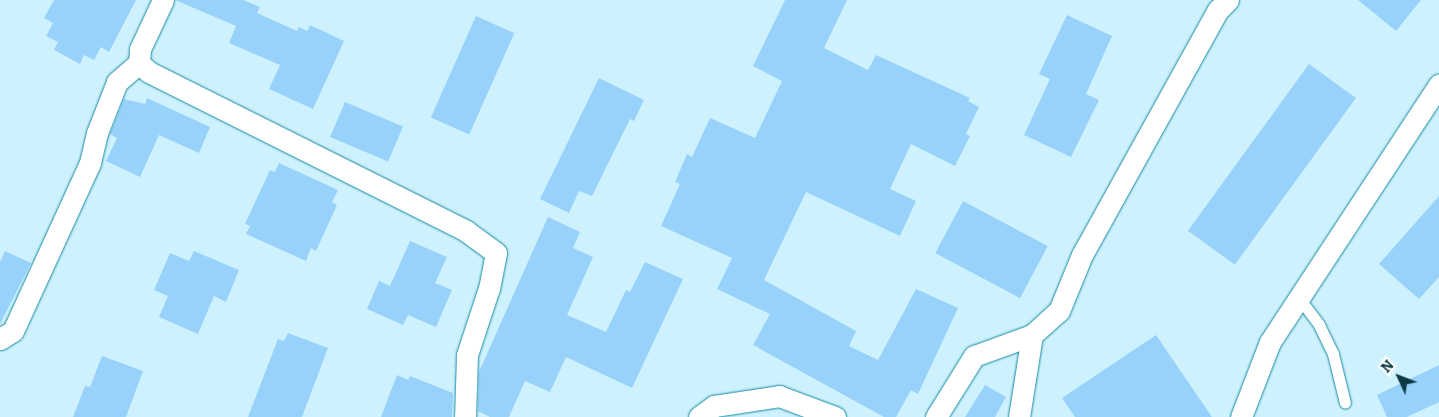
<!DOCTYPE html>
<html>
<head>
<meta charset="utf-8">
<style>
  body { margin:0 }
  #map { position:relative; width:1439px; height:417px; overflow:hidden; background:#cef2fd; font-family:Bitter,serif }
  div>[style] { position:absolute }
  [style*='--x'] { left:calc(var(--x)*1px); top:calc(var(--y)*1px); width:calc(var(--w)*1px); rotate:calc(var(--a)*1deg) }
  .building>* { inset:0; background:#98d2fa; transform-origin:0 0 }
  .roads { filter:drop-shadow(0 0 1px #1589a4) drop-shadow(0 0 1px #1589a4) }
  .service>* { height:11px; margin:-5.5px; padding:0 5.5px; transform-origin:5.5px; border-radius:5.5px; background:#fff }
  .minor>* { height:21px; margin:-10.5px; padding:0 10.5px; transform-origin:10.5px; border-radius:10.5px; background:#fff }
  span { translate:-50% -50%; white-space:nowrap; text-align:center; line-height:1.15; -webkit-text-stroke:4px #fff; paint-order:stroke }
  .north { position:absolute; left:1374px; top:352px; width:50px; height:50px; -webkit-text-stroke:4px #fff; paint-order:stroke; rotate:313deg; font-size:14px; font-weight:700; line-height:20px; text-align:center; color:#0c3944 }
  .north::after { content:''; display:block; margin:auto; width:18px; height:22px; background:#0c3944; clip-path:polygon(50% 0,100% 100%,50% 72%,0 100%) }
</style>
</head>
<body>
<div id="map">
  <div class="building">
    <i style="clip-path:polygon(54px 0,136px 0,109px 52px,101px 47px,94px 60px,84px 55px,80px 64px,54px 50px,58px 42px,46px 36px,53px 23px,44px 18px)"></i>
    <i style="clip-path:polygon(175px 0,243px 0,260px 7px,257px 13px,297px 31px,299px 27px,307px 31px,310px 25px,344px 41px,313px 109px,269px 89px,280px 65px,229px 43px,236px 26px)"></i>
    <i style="clip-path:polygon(785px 0,847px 0,824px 48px,868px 70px,876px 55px,970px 98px,968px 101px,979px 107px,966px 134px,970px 136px,955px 166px,911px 144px,890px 189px,916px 201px,900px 236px,806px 192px,764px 280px,856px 331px,849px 346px,878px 360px,916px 289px,958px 308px,918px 394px,911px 390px,896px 417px,884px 417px,753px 345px,770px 314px,717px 289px,732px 258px,661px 226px,680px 184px,675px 182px,687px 154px,692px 157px,710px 118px,755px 138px,782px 81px,753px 66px)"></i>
    <i style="clip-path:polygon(1358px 0,1421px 0,1396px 31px)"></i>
    <i style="clip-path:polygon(1067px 15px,1112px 36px,1086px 94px,1099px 100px,1071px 157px,1024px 135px,1050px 79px,1039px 74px)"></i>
    <i style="left:476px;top:16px;width:42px;height:111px;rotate:24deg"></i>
    <i style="left:1309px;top:64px;width:58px;height:206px;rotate:36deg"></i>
    <i style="clip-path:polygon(599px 78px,644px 100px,634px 121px,630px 119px,592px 196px,579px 191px,569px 213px,540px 199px)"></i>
    <i style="clip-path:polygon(147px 98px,210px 127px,199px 153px,159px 135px,140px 177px,106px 161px,117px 138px,110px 134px,124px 99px,145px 104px)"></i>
    <i style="left:345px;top:102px;width:63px;height:38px;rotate:23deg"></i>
    <i style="clip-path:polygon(279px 163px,338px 190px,332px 202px,337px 205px,316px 251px,311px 248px,306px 261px,246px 234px,250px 226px,245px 224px,270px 170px,275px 172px)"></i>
    <i style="clip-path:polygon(1439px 196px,1439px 277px,1419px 299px,1379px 264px)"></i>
    <i style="left:963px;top:201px;width:96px;height:59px;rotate:28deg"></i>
    <i style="clip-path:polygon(548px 217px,580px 232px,573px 248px,593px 257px,567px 315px,606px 332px,626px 290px,630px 292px,645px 262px,683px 279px,632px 388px,566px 357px,550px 392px,525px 381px,509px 417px,490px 417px,478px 411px,479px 372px)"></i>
    <i style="clip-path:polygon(410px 241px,447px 257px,435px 283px,452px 290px,436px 327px,408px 315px,403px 325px,367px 309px,379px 281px,390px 286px)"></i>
    <i style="clip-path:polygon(5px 251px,31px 263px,0 324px,0 262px)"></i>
    <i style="clip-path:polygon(194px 251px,239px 270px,226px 302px,214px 296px,198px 334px,159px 317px,168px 296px,154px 290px,170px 253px,189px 261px)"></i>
    <i style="clip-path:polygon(288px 333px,328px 348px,302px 417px,248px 417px,278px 339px,284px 341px)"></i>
    <i style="clip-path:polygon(1156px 335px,1212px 417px,1075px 417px,1062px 398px)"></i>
    <i style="clip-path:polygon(102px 356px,143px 371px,126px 417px,73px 417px,85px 386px,90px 387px)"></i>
    <i style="clip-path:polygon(1439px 365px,1439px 402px,1407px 417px,1387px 417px,1377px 395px)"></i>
    <i style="clip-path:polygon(397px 375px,408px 380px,410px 376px,453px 393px,452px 417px,381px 417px)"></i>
    <i style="clip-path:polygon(985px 385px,1006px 397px,995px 417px,965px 417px)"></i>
  </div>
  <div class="roads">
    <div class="service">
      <i style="--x:1299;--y:298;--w:34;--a:53"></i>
      <i style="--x:1319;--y:325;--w:32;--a:64"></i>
      <i style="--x:1333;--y:354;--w:50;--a:76.2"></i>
    </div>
    <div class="minor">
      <i style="--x:163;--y:0;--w:54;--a:115.1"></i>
      <i style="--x:140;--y:49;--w:14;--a:94"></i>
      <i style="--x:139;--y:63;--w:13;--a:42"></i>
      <i style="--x:149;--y:72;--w:355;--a:26.6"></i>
      <i style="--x:466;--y:231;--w:37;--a:36"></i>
      <i style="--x:496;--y:253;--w:36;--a:101"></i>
      <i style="--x:489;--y:288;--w:71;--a:108.2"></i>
      <i style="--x:467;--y:355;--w:62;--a:91.8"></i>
      <i style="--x:0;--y:339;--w:15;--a:-32"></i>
      <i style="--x:13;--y:331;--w:185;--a:-65.4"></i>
      <i style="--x:90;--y:163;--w:31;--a:-77"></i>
      <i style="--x:97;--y:133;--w:55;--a:-68.6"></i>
      <i style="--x:117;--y:82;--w:29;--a:-41"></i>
      <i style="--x:699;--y:417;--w:19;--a:-36"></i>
      <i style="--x:714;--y:406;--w:66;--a:-8.7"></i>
      <i style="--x:779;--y:396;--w:60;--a:20.6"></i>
      <i style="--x:936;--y:417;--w:72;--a:-58.1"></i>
      <i style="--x:974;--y:356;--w:62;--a:-19.9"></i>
      <i style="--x:1032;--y:335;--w:36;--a:-42"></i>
      <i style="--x:1059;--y:311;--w:61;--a:-67.7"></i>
      <i style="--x:1082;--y:255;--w:280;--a:-61"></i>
      <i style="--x:1218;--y:10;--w:14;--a:-45"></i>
      <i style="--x:1019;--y:417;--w:83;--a:-81"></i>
      <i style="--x:1241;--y:417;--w:80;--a:-68.9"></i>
      <i style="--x:1270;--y:342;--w:308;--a:-56.7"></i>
    </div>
  </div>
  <div class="north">N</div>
</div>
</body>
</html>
